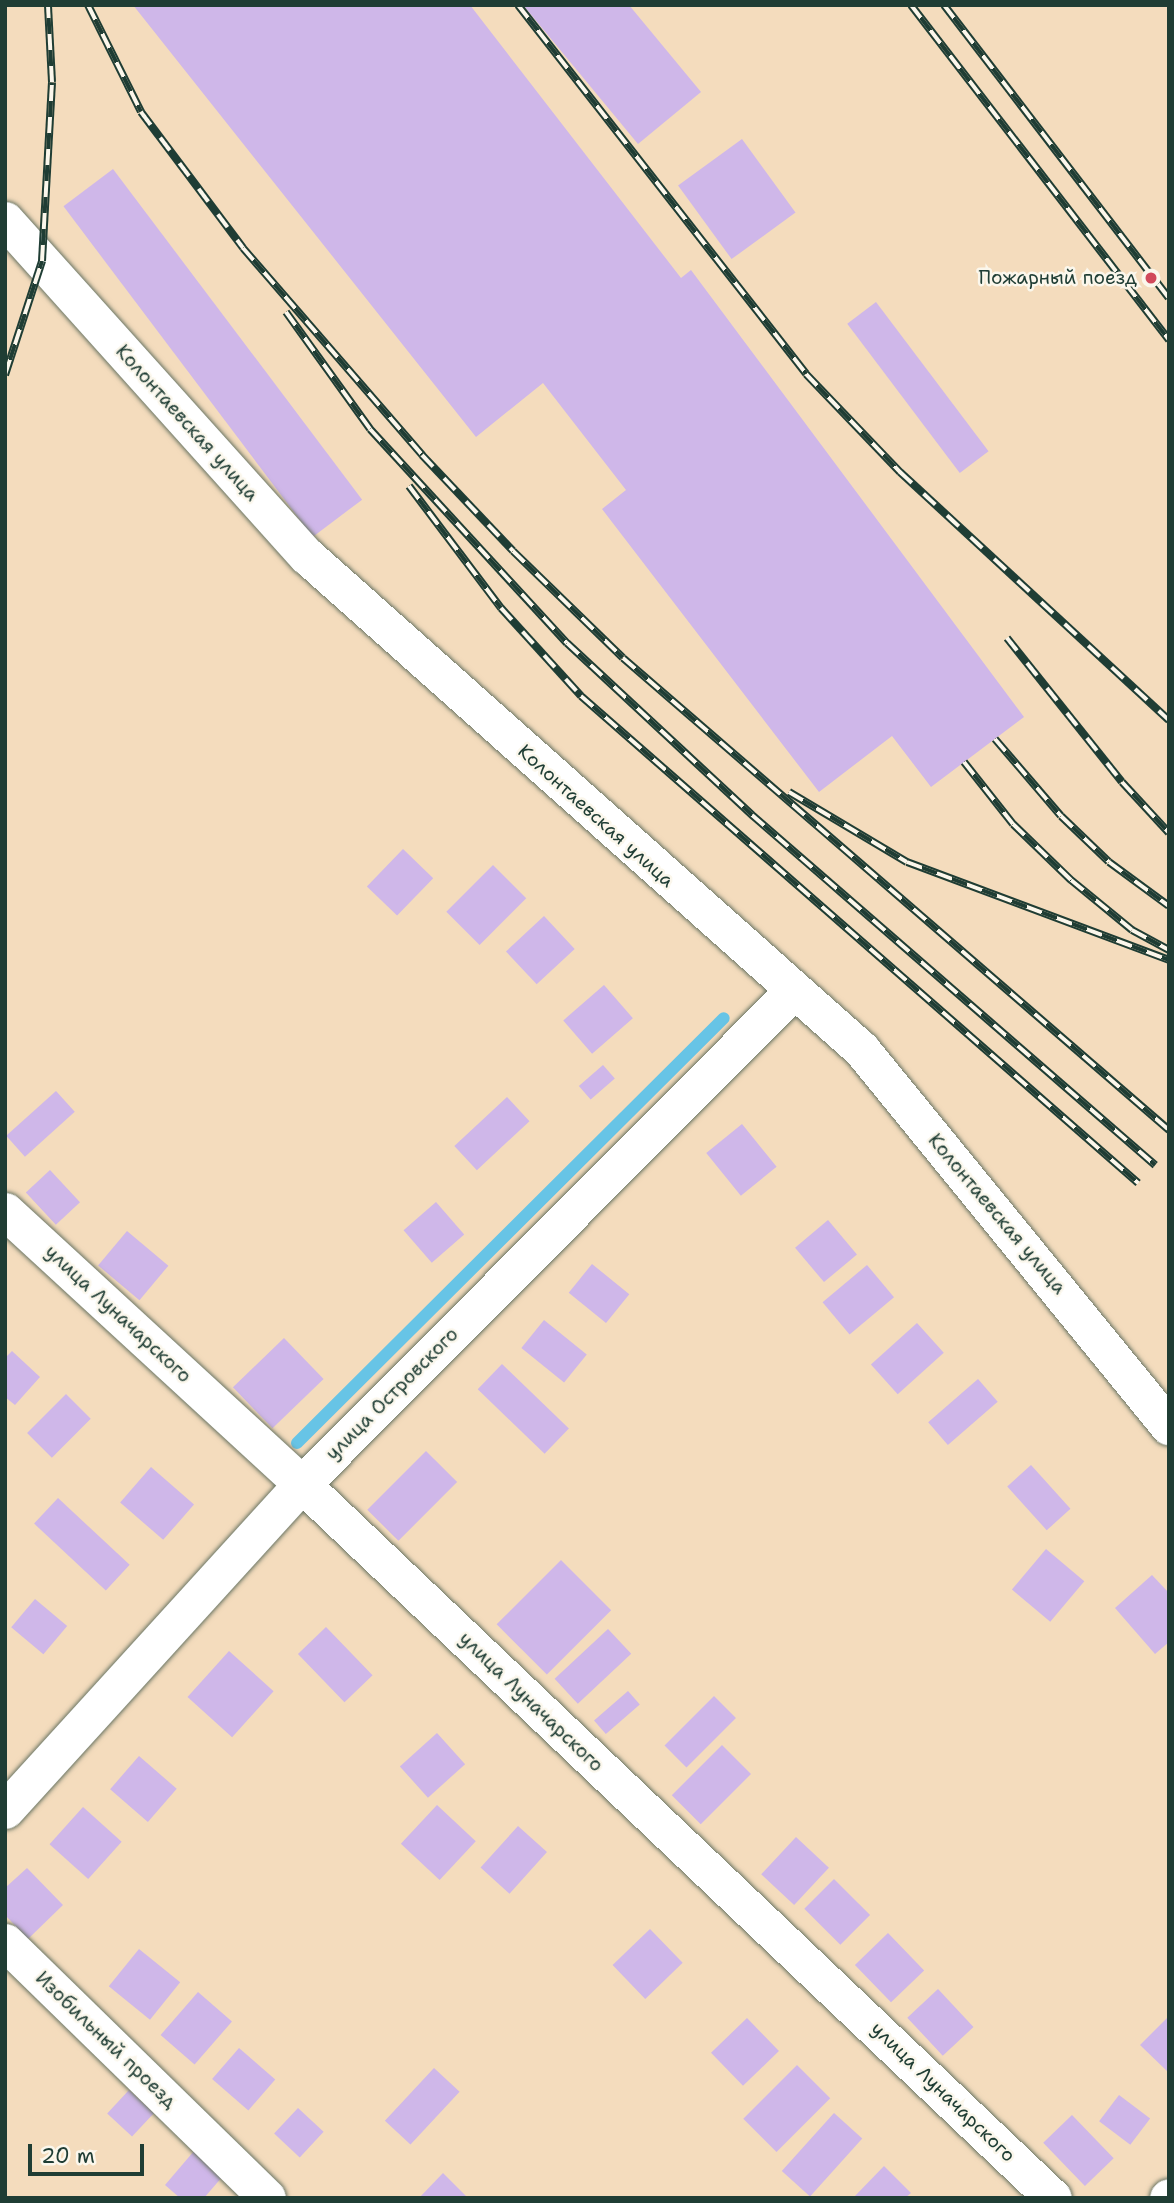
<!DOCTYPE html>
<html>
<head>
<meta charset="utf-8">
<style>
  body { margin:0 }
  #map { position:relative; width:1174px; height:2203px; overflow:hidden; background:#f4dcbd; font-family:"Shantell Sans",sans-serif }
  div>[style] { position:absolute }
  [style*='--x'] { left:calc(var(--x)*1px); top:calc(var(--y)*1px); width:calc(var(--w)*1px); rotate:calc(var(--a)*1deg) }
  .stream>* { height:12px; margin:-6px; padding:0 6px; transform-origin:6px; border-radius:6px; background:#67c4e6 }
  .building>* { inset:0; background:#cfb7e9; transform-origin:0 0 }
  .roads { filter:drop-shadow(0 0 2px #6a7564) drop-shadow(0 0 2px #6a7564) }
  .minor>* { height:37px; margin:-18.5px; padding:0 18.5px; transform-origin:18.5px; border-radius:18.5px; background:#fff }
  .rail>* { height:8px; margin-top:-4px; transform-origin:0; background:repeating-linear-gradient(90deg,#fbf7ec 0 16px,#1f3d34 0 32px); box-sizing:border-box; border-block:2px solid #1f3d34 }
  .dots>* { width:19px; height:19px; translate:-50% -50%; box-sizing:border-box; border:4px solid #fbf7ec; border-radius:50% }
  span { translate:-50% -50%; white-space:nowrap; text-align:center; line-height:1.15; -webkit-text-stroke:5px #fbf7ec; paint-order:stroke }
  .poi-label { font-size:19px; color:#1f3d34 }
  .right { translate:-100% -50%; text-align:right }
  .street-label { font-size:19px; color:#1f3d34 }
  .frame { position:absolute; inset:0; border:7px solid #1f3d34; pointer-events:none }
  .scale { position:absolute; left:28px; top:2144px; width:116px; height:32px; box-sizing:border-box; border:4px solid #1f3d34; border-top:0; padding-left:9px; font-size:21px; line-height:24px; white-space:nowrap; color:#1f3d34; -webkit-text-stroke:5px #fbf7ec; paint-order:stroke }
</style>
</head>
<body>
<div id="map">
  <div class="stream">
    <i style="--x:297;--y:1443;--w:602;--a:-44.87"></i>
  </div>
  <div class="building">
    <i style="clip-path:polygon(133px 5px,470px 5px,681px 278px,691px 270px,1024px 717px,931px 787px,892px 736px,819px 792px,602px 509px,626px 490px,543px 383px,476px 437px)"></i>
    <i style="clip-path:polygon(523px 5px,629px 5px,701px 92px,638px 144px)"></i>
    <i style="left:742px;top:139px;width:91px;height:79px;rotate:54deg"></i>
    <i style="left:113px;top:169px;width:414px;height:62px;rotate:53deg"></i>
    <i style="left:876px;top:302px;width:187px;height:36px;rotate:53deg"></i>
    <i style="left:403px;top:849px;width:42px;height:52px;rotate:44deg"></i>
    <i style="left:493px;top:865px;width:47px;height:66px;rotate:45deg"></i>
    <i style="left:544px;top:916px;width:45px;height:52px;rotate:47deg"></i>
    <i style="left:604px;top:985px;width:44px;height:54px;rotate:49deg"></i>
    <i style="left:603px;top:1065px;width:18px;height:32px;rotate:49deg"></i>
    <i style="left:56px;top:1091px;width:28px;height:67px;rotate:48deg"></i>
    <i style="left:507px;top:1097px;width:33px;height:72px;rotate:47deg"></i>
    <i style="left:742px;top:1124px;width:55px;height:46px;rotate:51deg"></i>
    <i style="left:50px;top:1170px;width:44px;height:33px;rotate:47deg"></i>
    <i style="left:436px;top:1202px;width:43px;height:43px;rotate:49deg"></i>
    <i style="left:828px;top:1220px;width:45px;height:43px;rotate:50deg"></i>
    <i style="left:127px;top:1231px;width:54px;height:45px;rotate:40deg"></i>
    <i style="left:592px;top:1264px;width:48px;height:37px;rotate:39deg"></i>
    <i style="left:867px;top:1265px;width:42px;height:58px;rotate:50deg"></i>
    <i style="left:544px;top:1320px;width:55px;height:36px;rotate:39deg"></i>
    <i style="left:917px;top:1323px;width:40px;height:62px;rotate:48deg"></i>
    <i style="left:284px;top:1338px;width:57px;height:71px;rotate:46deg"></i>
    <i style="clip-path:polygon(12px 1351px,40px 1377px,15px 1405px,5px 1397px,5px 1358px)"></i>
    <i style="left:502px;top:1364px;width:93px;height:35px;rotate:44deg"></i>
    <i style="left:978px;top:1379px;width:30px;height:66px;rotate:49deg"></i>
    <i style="left:66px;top:1394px;width:35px;height:55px;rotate:45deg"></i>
    <i style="left:426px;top:1451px;width:44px;height:83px;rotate:45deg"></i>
    <i style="left:1031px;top:1465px;width:59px;height:32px;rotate:48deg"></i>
    <i style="left:151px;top:1467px;width:57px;height:47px;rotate:41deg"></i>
    <i style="left:58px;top:1498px;width:98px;height:35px;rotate:43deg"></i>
    <i style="left:1046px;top:1549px;width:50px;height:53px;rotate:40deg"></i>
    <i style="left:561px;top:1560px;width:71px;height:91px;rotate:45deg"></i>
    <i style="clip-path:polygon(1152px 1575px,1169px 1593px,1169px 1642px,1155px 1654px,1115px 1608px)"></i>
    <i style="left:35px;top:1599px;width:42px;height:37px;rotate:40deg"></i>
    <i style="left:326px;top:1627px;width:67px;height:39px;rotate:46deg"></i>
    <i style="left:608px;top:1629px;width:34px;height:73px;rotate:47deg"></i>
    <i style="left:229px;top:1651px;width:60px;height:62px;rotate:42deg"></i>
    <i style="left:628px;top:1691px;width:18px;height:45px;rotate:49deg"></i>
    <i style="left:714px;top:1696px;width:31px;height:70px;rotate:45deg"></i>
    <i style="left:437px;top:1733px;width:42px;height:50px;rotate:48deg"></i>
    <i style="left:722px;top:1745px;width:41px;height:71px;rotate:45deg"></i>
    <i style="left:139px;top:1756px;width:50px;height:44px;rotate:41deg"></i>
    <i style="left:437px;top:1805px;width:53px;height:53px;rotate:43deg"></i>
    <i style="left:83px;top:1807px;width:52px;height:50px;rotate:42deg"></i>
    <i style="left:518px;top:1826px;width:39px;height:56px;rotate:42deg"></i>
    <i style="left:796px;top:1837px;width:45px;height:51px;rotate:43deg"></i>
    <i style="clip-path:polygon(27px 1868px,63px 1905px,28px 1939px,5px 1915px,5px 1888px)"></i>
    <i style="left:834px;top:1879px;width:51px;height:42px;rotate:45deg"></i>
    <i style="left:650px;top:1929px;width:47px;height:52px;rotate:46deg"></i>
    <i style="left:888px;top:1933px;width:52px;height:46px;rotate:46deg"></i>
    <i style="left:139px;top:1949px;width:53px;height:48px;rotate:39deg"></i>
    <i style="left:938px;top:1989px;width:52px;height:42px;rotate:47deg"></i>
    <i style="left:198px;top:1992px;width:45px;height:57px;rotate:41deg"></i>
    <i style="clip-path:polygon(1169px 2016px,1169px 2073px,1140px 2045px)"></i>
    <i style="left:747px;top:2018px;width:46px;height:50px;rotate:46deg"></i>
    <i style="left:239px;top:2048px;width:48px;height:41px;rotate:41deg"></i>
    <i style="left:797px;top:2065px;width:47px;height:76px;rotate:45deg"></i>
    <i style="left:434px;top:2068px;width:35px;height:72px;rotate:43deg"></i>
    <i style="left:129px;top:2090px;width:34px;height:32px;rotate:43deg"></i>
    <i style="left:1119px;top:2095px;width:39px;height:33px;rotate:37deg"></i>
    <i style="left:298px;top:2108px;width:35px;height:35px;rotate:43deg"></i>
    <i style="left:834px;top:2113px;width:38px;height:78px;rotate:42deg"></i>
    <i style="left:1072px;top:2115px;width:60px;height:40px;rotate:46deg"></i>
    <i style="clip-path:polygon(194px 2151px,223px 2176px,204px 2198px,180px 2198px,165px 2185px)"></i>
    <i style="clip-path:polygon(884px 2166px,911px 2193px,905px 2198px,853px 2198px)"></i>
    <i style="clip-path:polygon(443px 2173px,468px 2198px,419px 2198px)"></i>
  </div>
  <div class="roads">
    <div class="minor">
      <i style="--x:5;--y:220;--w:452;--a:48.1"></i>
      <i style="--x:307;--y:556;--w:742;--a:41.67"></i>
      <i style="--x:861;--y:1049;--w:487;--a:50.8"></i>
      <i style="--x:5;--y:1211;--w:403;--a:42.6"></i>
      <i style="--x:302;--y:1484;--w:1036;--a:43.55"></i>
      <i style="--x:5;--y:1810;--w:441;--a:-47.7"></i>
      <i style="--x:302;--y:1484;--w:694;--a:-45.12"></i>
      <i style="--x:5;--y:1942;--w:366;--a:44.3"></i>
      <i style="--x:1168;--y:2198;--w:1;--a:-45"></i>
    </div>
  </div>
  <div class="rail">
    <i style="--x:88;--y:5;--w:119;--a:63.6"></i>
    <i style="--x:141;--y:112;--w:170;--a:53.1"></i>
    <i style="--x:243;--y:248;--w:274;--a:49.1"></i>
    <i style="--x:422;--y:455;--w:132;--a:46.5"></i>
    <i style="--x:513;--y:551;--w:153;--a:44.2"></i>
    <i style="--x:623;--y:658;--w:722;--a:40.84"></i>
    <i style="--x:518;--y:5;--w:468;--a:52"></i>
    <i style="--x:806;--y:374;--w:136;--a:46.2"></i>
    <i style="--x:900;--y:472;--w:366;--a:42.7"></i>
    <i style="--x:911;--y:5;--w:423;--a:52.4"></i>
    <i style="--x:944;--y:5;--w:369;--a:52.5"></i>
    <i style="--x:286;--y:312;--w:144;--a:54.3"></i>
    <i style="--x:370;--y:429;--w:291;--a:47.4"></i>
    <i style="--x:567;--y:643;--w:253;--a:42.9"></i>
    <i style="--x:752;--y:815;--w:534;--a:40.97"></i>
    <i style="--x:5;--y:375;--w:120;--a:-72"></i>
    <i style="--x:42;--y:261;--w:179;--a:-86.8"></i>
    <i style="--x:52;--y:82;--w:77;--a:-93"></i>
    <i style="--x:409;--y:486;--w:153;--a:53"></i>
    <i style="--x:501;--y:608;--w:119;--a:47.7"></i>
    <i style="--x:581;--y:696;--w:740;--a:41.16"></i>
    <i style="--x:1007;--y:638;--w:184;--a:51.4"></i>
    <i style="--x:1122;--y:782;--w:69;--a:47.3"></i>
    <i style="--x:995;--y:739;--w:101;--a:49.4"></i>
    <i style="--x:1061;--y:816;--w:66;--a:43.8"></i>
    <i style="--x:1109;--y:862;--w:74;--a:36.3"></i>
    <i style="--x:964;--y:762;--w:79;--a:51.7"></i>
    <i style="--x:1013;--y:824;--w:81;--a:44"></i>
    <i style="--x:1071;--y:880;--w:79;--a:39.3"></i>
    <i style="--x:1132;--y:930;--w:42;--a:28.4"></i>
    <i style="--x:789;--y:792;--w:137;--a:30.7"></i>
    <i style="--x:907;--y:862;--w:280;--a:20.5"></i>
  </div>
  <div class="dots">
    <i style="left:1151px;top:278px;background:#d1495b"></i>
  </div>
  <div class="poi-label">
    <span class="right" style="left:1137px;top:278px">Пожарный поезд</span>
  </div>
  <div class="street-label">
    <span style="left:187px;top:423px;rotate:48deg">Колонтаевская улица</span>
    <span style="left:596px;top:816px;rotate:42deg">Колонтаевская улица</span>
    <span style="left:997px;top:1214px;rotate:50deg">Колонтаевская улица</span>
    <span style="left:118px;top:1314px;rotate:43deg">улица Луначарского</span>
    <span style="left:392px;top:1394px;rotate:-45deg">улица Островского</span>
    <span style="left:531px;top:1702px;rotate:44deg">улица Луначарского</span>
    <span style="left:106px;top:2040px;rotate:44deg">Изобильный проезд</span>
    <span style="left:943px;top:2092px;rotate:44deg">улица Луначарского</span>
  </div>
  <div class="frame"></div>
  <div class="scale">20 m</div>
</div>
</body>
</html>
